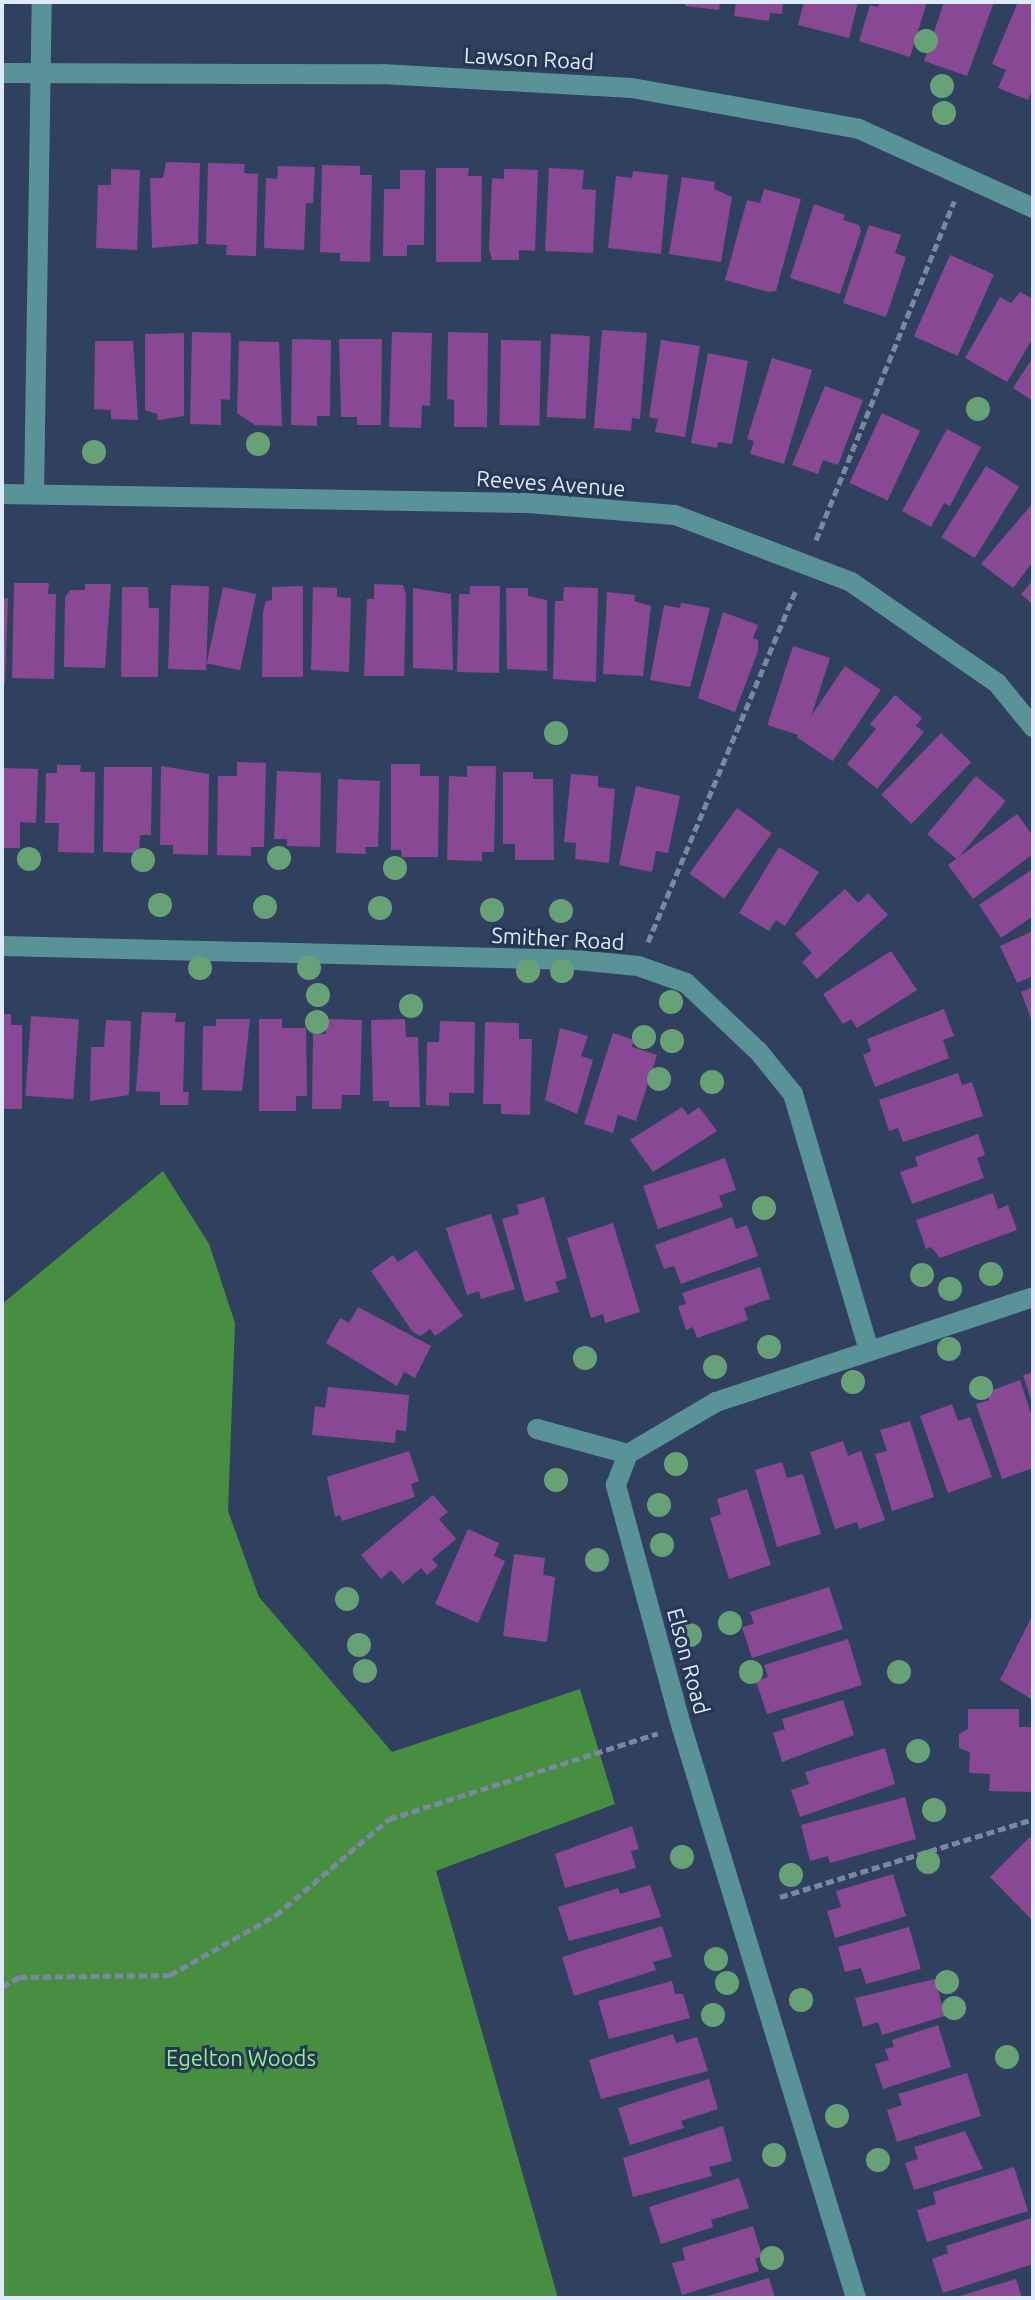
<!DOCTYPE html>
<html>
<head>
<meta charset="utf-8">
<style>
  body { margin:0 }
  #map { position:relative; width:1035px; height:2300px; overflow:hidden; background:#30415f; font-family:Ubuntu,sans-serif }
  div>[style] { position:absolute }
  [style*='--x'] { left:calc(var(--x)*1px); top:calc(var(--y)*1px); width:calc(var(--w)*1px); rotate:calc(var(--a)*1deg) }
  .forest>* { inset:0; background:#478e40 }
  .building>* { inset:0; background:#894893; transform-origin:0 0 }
  .path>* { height:5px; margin-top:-2.5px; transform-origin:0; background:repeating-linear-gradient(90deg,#7a88a1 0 8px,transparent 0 12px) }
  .minor>* { height:20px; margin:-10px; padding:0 10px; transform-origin:10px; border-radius:10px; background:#5a9397 }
  .trees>* { width:24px; height:24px; margin:-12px; border-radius:50%; background:#67a277 }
  span { translate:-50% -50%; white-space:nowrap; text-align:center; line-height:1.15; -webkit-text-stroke:6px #263653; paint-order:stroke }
  .street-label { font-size:22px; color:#dee9fb }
  .park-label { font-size:22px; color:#94f18a }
  .frame { position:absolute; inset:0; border:4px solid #dee9fb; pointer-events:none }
</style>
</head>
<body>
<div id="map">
  <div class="forest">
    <i style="clip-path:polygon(163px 1171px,209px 1244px,235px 1323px,228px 1511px,259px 1597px,392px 1752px,580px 1689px,615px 1804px,436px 1871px,558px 2298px,2px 2298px,2px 1304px)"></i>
  </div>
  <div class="building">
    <i style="clip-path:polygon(685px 2px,720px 2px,719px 10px,685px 6px)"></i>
    <i style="clip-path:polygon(736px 2px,783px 2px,782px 14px,770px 13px,769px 21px,734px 16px)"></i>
    <i style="clip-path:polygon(804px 2px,858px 2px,849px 38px,798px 25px)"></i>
    <i style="clip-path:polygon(880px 2px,927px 2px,910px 57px,859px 41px,870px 5px,878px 7px)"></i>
    <i style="clip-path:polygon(944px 2px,994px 2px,967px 76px,924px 61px)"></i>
    <i style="clip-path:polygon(1018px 2px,1033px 4px,1033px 87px,1028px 100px,998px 88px,1006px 70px,992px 64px)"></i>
    <i style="clip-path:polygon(166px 162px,200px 163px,198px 244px,152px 248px,150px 178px,163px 178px)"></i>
    <i style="clip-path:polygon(208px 163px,245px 164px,244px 173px,258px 174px,256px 256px,226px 255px,227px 245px,206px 244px)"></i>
    <i style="clip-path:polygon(322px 165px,360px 166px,360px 175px,372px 175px,370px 262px,340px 261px,340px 253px,320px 252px)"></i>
    <i style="clip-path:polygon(278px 166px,315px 167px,313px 203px,306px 203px,304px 250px,264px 248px,266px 178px,277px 179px)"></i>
    <i style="clip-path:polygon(436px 168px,469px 168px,468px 176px,482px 176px,481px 262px,436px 262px)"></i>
    <i style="clip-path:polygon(549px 168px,584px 170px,582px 189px,596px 190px,593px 253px,545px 251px)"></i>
    <i style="clip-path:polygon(111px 169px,140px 170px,137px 250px,96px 248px,98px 185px,111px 185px)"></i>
    <i style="clip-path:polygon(504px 169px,538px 170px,535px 251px,519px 250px,519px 260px,492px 260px,489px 249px,492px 178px,504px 179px)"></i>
    <i style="clip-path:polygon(400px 170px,425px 170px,424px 245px,407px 245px,407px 256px,383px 256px,384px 189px,400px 189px)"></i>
    <i style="clip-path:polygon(633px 171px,668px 175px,661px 254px,608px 248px,616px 176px,632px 178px)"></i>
    <i style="clip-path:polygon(682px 177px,715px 182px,714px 189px,732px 197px,721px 262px,669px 254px)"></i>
    <i style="clip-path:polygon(764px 189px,801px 199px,776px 291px,769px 292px,725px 280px,747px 200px,760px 203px)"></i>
    <i style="clip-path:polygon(814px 204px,845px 215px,843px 220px,859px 225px,861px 231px,840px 294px,790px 278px)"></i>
    <i style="clip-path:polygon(869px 225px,901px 235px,895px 253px,906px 257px,886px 317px,843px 303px)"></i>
    <i style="left:950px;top:255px;width:48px;height:89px;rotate:24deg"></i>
    <i style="clip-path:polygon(1020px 292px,1033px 299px,1033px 338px,1007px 382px,965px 358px,1000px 297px,1011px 303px)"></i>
    <i style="clip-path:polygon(602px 330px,647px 333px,640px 419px,632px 418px,631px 431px,594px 428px)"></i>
    <i style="clip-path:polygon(192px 332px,231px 333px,230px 400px,221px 399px,221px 425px,190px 424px)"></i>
    <i style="clip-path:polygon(392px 332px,432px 333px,430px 406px,422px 405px,421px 428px,389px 427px)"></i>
    <i style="clip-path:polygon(448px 332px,488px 333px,487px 427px,454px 427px,454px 400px,447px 399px)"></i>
    <i style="clip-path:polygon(184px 333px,184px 416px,158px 420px,157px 414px,145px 410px,145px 334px)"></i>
    <i style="left:551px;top:334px;width:39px;height:83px;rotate:3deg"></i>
    <i style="clip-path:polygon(292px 339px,331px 340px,330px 416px,317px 416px,317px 426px,291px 425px)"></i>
    <i style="clip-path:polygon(339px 339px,382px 339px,381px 425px,357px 425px,357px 417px,341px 417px)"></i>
    <i style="left:501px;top:340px;width:40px;height:85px;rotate:1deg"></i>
    <i style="clip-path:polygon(661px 340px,700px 346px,685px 437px,655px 432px,658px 419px,649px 417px)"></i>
    <i style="clip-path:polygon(95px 341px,133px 341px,138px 420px,111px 419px,111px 410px,94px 409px)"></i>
    <i style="clip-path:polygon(239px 341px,279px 342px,282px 426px,255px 425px,237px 413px)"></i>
    <i style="clip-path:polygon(708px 353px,748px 361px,732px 444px,718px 442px,717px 448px,691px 443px)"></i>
    <i style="clip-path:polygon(1033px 357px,1033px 401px,1013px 388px)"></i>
    <i style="clip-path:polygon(772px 358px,812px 370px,784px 464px,750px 454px,754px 441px,747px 439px)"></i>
    <i style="clip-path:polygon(825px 386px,863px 400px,838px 465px,823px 460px,818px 474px,792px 465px)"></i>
    <i style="left:882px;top:413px;width:42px;height:77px;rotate:25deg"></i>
    <i style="clip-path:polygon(947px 429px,981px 447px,950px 506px,944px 503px,931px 527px,902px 511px)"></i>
    <i style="left:986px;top:466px;width:39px;height:84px;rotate:32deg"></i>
    <i style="clip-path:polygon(1033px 503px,1033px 562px,1013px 588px,981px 564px)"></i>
    <i style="clip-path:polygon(1033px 580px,1033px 605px,1021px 594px)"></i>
    <i style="clip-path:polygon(14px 583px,49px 583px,48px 594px,56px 594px,54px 679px,12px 678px)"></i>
    <i style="clip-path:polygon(85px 584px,111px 584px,105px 668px,64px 667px,65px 597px,70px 590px,85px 590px)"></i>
    <i style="clip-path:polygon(374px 584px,403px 585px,406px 595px,404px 676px,364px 676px,367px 599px,374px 599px)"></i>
    <i style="left:171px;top:585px;width:38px;height:84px;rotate:2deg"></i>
    <i style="clip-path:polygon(303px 586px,303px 677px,262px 677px,263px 612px,266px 601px,272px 600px,272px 587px)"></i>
    <i style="clip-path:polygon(470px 586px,500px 586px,499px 673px,457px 672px,459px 594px,470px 594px)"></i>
    <i style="clip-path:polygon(122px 587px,148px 587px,149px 608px,159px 608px,158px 677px,121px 677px)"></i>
    <i style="left:223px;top:587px;width:34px;height:78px;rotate:12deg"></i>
    <i style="clip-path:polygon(313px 587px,337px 588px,337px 597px,351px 598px,349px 672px,311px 670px)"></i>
    <i style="clip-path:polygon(564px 587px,598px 588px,596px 682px,553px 679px,555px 601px,563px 601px)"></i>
    <i style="clip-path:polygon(413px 588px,451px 594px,453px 670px,413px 668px)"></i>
    <i style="clip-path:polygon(506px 588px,528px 588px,528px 596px,547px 600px,547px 671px,507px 669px)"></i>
    <i style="clip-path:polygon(607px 592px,635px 595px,634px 601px,651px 606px,643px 676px,603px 674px)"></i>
    <i style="clip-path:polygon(8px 598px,5px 684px,2px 684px,2px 599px)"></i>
    <i style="clip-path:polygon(681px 603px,710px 608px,690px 687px,650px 680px,664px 605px,680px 608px)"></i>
    <i style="clip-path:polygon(723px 612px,758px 625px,753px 638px,758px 640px,758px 651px,735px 712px,698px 698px)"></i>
    <i style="left:793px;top:646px;width:39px;height:83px;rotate:18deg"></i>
    <i style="left:845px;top:666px;width:43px;height:86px;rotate:34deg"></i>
    <i style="clip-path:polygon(895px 695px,922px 718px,916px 726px,924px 732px,877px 789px,847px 764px,876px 729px,870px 724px)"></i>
    <i style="left:941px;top:733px;width:42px;height:86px;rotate:44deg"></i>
    <i style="clip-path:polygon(237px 762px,266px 763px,264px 847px,251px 847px,251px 856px,217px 855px,218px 776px,237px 776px)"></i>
    <i style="clip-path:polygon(391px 764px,420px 764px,420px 776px,439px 776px,438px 857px,402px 857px,401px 850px,391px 850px)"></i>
    <i style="clip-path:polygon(57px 765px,81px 765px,80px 772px,95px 772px,94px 853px,58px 852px,59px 823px,45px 823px,46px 773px,57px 773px)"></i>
    <i style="clip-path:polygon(161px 766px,209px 774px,208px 855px,173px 854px,173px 845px,160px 845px)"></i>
    <i style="clip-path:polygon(467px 766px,496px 766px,494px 852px,482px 852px,482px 861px,447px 860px,449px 776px,467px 777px)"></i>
    <i style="clip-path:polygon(104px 767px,152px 767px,151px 835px,140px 835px,139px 853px,103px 852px)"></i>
    <i style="clip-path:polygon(2px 768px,38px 769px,36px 823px,20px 822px,20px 848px,2px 848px)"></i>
    <i style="clip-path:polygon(277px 771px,321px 773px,320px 847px,287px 846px,287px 839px,274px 839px)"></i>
    <i style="clip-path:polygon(503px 772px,533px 772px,533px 779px,553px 779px,554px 860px,515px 860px,515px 844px,503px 844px)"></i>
    <i style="clip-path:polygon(571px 774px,598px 776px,598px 787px,615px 789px,609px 863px,575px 859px,576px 843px,564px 842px)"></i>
    <i style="left:976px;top:776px;width:39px;height:76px;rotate:40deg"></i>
    <i style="clip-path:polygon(338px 779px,380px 781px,378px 847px,365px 847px,366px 854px,336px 853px)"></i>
    <i style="clip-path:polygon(636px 786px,680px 796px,668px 853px,656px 851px,652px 872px,619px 865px)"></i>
    <i style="left:737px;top:808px;width:43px;height:81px;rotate:36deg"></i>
    <i style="clip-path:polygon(1017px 814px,1033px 836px,1033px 854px,973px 899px,948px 865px)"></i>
    <i style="clip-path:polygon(779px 847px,819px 872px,785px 926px,776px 920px,769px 931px,739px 913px)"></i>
    <i style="clip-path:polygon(1033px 869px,1033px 916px,1001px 938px,979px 905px)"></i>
    <i style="clip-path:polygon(845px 889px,858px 903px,868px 893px,888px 915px,817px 979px,802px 962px,812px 953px,795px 934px)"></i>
    <i style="clip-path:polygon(1033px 931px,1033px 976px,1017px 983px,1000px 946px)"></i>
    <i style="clip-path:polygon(891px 951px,917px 990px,857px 1028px,851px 1019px,843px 1024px,823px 994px)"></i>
    <i style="clip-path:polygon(1033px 987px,1033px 1024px,1021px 992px)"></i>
    <i style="clip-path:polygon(944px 1009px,954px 1036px,943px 1040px,949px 1058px,875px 1087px,863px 1055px,871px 1051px,867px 1039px)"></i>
    <i style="clip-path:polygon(142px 1012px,176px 1013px,175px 1022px,185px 1022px,183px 1092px,189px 1092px,188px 1105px,160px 1105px,160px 1092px,136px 1091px)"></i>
    <i style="clip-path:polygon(2px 1014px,11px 1014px,11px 1025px,22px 1025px,22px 1109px,2px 1109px)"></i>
    <i style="left:31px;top:1016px;width:48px;height:80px;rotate:4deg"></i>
    <i style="clip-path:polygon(216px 1019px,250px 1019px,242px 1091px,202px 1090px,203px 1026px,216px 1026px)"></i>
    <i style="clip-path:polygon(259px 1019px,282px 1019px,282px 1028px,306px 1028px,307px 1096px,296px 1096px,296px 1111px,259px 1111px)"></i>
    <i style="clip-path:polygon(326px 1019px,362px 1020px,360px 1095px,342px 1095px,341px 1109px,312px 1109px,313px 1034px,326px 1034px)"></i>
    <i style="clip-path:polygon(405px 1019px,406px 1037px,418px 1037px,420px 1107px,389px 1107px,389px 1101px,373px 1101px,371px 1020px)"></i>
    <i style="clip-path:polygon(106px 1020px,131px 1021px,129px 1095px,90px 1101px,91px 1047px,104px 1047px)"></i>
    <i style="clip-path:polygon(440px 1021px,475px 1022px,474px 1093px,449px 1093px,449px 1106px,426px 1105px,427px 1042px,439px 1042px)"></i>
    <i style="clip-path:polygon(485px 1022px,519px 1023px,519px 1039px,532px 1039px,530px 1115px,501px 1114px,501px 1104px,483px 1104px)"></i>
    <i style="clip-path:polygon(560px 1028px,588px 1036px,581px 1056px,593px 1060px,577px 1114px,545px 1100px)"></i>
    <i style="clip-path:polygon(613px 1033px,634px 1040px,632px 1047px,657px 1055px,636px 1121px,618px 1115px,613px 1133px,584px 1124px)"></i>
    <i style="clip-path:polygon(958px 1073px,962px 1085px,972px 1082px,983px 1116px,903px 1142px,898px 1128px,889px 1131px,879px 1100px)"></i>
    <i style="clip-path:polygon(682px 1107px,688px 1115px,699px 1107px,717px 1131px,653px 1172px,630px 1140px)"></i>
    <i style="clip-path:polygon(978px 1134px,985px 1155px,977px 1158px,984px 1178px,912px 1204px,900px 1172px,918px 1166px,915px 1157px)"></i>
    <i style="clip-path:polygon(725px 1158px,736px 1190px,719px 1196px,723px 1207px,658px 1229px,643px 1186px)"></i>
    <i style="clip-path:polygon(993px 1193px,998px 1209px,1008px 1205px,1017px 1230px,940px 1258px,931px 1247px,926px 1249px,916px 1220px)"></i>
    <i style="clip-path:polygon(544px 1197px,567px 1278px,555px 1282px,559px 1292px,525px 1302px,502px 1219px,519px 1214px,517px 1205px)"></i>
    <i style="clip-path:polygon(491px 1214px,515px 1289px,481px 1299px,479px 1291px,467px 1295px,446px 1228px)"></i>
    <i style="clip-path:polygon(732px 1217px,736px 1229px,747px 1225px,758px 1256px,681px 1284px,674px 1266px,664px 1269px,655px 1245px)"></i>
    <i style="clip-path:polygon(613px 1223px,640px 1312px,605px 1323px,603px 1314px,591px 1318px,567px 1238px)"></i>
    <i style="clip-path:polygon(416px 1250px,463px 1316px,435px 1336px,430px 1329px,420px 1336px,412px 1331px,371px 1271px,393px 1255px,398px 1262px)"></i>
    <i style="clip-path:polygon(760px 1267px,770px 1299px,744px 1308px,748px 1320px,697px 1338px,693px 1327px,686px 1330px,678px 1306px,686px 1304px,682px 1293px)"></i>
    <i style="clip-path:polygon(358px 1307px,431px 1346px,415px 1378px,404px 1372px,397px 1386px,326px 1343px,340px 1318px,349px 1323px)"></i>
    <i style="clip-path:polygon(1033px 1372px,1033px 1403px,1032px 1403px,1023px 1375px)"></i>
    <i style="clip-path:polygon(1020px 1380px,1033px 1420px,1033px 1468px,1002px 1479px,976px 1404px,989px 1400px,987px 1392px)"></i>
    <i style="clip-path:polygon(328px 1387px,409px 1395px,406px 1431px,396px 1430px,395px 1443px,312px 1435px,315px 1406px,325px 1408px)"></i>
    <i style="clip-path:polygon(952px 1404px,958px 1421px,970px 1417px,992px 1477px,948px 1493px,920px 1416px)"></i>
    <i style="clip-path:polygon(910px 1421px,934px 1497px,892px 1511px,875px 1454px,887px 1451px,880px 1430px)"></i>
    <i style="clip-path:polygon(843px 1441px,848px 1456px,861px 1451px,885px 1520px,859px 1529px,857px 1522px,835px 1529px,810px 1452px)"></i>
    <i style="clip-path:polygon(409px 1451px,419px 1481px,411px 1484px,415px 1497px,342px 1521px,340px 1515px,335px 1517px,327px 1477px)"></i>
    <i style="clip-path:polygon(782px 1462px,787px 1478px,803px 1474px,821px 1534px,777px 1547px,755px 1470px)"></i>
    <i style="clip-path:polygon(747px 1489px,771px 1565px,729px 1579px,710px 1518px,721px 1514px,717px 1499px)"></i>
    <i style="clip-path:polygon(433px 1495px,448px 1512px,439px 1519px,456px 1539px,432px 1559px,438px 1566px,427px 1575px,421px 1568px,403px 1584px,391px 1570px,381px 1579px,361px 1555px)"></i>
    <i style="clip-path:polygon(468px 1529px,499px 1543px,494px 1556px,505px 1561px,478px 1623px,435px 1604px)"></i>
    <i style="clip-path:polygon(514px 1554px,545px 1558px,543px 1575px,555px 1577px,547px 1642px,503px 1636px)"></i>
    <i style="clip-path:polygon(829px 1587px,843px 1629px,752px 1658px,742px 1627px,754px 1624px,750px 1612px)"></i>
    <i style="clip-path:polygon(1031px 1618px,1033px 1619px,1033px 1700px,1000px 1680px)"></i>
    <i style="clip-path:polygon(848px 1639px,862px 1685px,767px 1714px,756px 1681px,768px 1677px,764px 1665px)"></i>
    <i style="clip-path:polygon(843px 1700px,854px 1735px,782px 1762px,773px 1733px,785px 1729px,782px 1719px)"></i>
    <i style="clip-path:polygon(968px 1709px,1019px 1709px,1019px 1727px,1031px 1727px,1033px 1737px,1033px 1792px,989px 1791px,990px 1774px,969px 1773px,970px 1752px,959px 1748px,959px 1734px,968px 1729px)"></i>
    <i style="clip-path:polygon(885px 1748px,895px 1784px,800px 1817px,791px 1790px,809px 1784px,805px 1772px)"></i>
    <i style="clip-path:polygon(905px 1797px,916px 1839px,830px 1863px,828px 1856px,810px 1861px,801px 1825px)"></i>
    <i style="clip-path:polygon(632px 1826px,639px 1849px,631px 1851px,636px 1868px,565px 1888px,555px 1854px)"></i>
    <i style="clip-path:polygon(1030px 1837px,1033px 1840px,1033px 1921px,990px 1877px)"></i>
    <i style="clip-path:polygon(893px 1874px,906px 1916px,835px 1938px,827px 1911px,841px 1907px,836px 1891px)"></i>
    <i style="clip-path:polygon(650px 1885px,661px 1917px,569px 1941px,558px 1907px,618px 1888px,620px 1894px)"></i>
    <i style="clip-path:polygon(662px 1926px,672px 1957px,653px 1962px,656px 1970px,574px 1996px,562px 1957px)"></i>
    <i style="clip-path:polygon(909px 1927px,921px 1969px,866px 1984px,861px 1968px,845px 1972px,838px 1947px)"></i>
    <i style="clip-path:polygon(935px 1979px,945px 2016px,882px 2035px,878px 2022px,863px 2027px,855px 1998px)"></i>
    <i style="clip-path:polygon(672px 1981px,675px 1994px,683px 1994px,690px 2018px,609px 2039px,598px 2001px)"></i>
    <i style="clip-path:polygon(938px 2025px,951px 2067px,883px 2089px,875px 2064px,889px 2060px,885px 2049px,894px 2047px,892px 2040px)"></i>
    <i style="clip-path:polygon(673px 2034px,676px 2043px,697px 2037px,708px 2071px,601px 2099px,589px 2060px)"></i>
    <i style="clip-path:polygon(967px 2073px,981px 2116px,897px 2142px,887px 2110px,902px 2105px,898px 2094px)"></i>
    <i style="clip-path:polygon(709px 2079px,718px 2109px,681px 2121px,684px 2128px,630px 2145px,618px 2108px)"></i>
    <i style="clip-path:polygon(723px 2126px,732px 2161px,709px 2167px,712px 2176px,633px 2197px,623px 2158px)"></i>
    <i style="clip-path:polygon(965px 2131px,983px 2169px,914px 2190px,905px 2163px,918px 2159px,914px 2147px)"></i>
    <i style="clip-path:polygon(1014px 2167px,1028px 2211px,927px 2242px,917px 2210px,936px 2204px,933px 2192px)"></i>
    <i style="clip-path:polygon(739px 2178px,749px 2208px,711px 2220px,713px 2227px,661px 2244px,649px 2207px)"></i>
    <i style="clip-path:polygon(1031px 2218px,1033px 2264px,943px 2293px,932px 2259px,948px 2253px,946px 2246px)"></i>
    <i style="clip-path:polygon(753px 2226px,762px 2256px,755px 2259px,759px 2271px,682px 2295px,672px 2263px,685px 2260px,682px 2248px)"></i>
    <i style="clip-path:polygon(769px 2278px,775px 2298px,704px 2298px,704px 2297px)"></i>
    <i style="clip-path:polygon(1016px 2279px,1022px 2298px,956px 2298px,956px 2297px)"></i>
  </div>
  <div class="path">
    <i style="--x:816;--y:540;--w:366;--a:-67.8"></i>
    <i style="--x:648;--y:942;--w:382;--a:-67.2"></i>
    <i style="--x:780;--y:1897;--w:265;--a:-17.1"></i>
    <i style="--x:2;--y:1987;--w:20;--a:-30"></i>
    <i style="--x:19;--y:1977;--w:151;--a:-0.8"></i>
    <i style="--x:170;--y:1975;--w:122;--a:-29.5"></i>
    <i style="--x:276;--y:1915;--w:148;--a:-40.3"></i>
    <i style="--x:389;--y:1819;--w:282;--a:-17.7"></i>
  </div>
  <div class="minor">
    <i style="--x:2;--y:73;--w:380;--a:0.2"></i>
    <i style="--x:382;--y:74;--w:250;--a:3.2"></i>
    <i style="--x:632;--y:88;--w:231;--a:10.2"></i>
    <i style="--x:859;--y:129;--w:191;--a:24.4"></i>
    <i style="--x:2;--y:494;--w:526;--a:0.98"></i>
    <i style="--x:528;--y:503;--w:147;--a:4.7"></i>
    <i style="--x:675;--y:515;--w:188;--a:20.8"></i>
    <i style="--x:851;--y:582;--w:178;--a:34.7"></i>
    <i style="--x:997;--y:683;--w:57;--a:50.7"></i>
    <i style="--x:34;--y:494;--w:492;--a:-89.1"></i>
    <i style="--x:2;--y:946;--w:575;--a:1.39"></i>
    <i style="--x:577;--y:960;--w:61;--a:5.6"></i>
    <i style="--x:638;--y:966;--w:51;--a:19.5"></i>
    <i style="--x:686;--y:983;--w:100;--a:43.4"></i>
    <i style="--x:759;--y:1052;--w:54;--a:51"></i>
    <i style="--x:793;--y:1094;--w:268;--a:73.5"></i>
    <i style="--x:537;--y:1429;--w:94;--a:15.4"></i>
    <i style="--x:856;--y:2298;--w:599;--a:-106.98"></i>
    <i style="--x:681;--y:1725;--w:249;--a:-105.2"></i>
    <i style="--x:616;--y:1485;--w:33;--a:-69"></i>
    <i style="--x:628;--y:1454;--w:102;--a:-30.6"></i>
    <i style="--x:716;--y:1402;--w:334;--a:-18.3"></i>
  </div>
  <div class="trees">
    <i style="left:926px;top:41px"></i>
    <i style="left:942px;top:86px"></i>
    <i style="left:944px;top:113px"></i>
    <i style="left:978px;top:409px"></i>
    <i style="left:258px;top:444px"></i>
    <i style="left:94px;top:452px"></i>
    <i style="left:556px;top:733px"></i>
    <i style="left:279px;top:858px"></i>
    <i style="left:29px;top:859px"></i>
    <i style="left:143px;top:860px"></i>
    <i style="left:395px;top:868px"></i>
    <i style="left:160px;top:905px"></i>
    <i style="left:265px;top:907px"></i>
    <i style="left:380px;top:908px"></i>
    <i style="left:492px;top:910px"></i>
    <i style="left:561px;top:911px"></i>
    <i style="left:200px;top:968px"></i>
    <i style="left:309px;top:968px"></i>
    <i style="left:528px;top:971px"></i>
    <i style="left:562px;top:971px"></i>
    <i style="left:318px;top:995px"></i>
    <i style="left:671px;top:1002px"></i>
    <i style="left:411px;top:1006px"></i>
    <i style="left:317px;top:1022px"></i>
    <i style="left:644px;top:1037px"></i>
    <i style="left:672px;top:1041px"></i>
    <i style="left:659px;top:1079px"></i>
    <i style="left:712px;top:1082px"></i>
    <i style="left:764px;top:1208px"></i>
    <i style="left:991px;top:1274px"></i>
    <i style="left:922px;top:1275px"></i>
    <i style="left:950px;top:1289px"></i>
    <i style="left:769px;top:1347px"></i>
    <i style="left:949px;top:1349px"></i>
    <i style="left:585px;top:1358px"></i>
    <i style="left:715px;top:1367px"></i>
    <i style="left:853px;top:1382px"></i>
    <i style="left:981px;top:1388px"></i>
    <i style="left:676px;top:1464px"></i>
    <i style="left:556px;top:1480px"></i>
    <i style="left:659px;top:1505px"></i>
    <i style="left:662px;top:1545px"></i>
    <i style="left:597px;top:1560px"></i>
    <i style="left:347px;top:1599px"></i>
    <i style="left:730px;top:1623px"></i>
    <i style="left:690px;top:1635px"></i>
    <i style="left:359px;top:1645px"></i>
    <i style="left:365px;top:1671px"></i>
    <i style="left:751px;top:1672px"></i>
    <i style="left:899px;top:1672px"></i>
    <i style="left:918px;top:1751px"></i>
    <i style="left:934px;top:1810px"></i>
    <i style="left:682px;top:1857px"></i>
    <i style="left:928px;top:1862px"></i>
    <i style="left:791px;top:1875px"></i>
    <i style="left:716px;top:1959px"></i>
    <i style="left:947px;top:1982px"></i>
    <i style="left:727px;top:1983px"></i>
    <i style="left:801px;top:2000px"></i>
    <i style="left:954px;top:2008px"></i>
    <i style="left:713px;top:2015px"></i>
    <i style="left:1007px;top:2057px"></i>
    <i style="left:837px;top:2116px"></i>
    <i style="left:774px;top:2155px"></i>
    <i style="left:878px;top:2160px"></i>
    <i style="left:772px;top:2258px"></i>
  </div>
  <div class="street-label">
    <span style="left:529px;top:58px;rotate:3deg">Lawson Road</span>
    <span style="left:551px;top:483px;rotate:4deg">Reeves Avenue</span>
    <span style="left:558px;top:938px;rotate:3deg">Smither Road</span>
    <span style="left:689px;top:1661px;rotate:75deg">Elson Road</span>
  </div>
  <div class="park-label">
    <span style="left:241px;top:2058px">Egelton Woods</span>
  </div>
  <div class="frame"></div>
</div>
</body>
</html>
